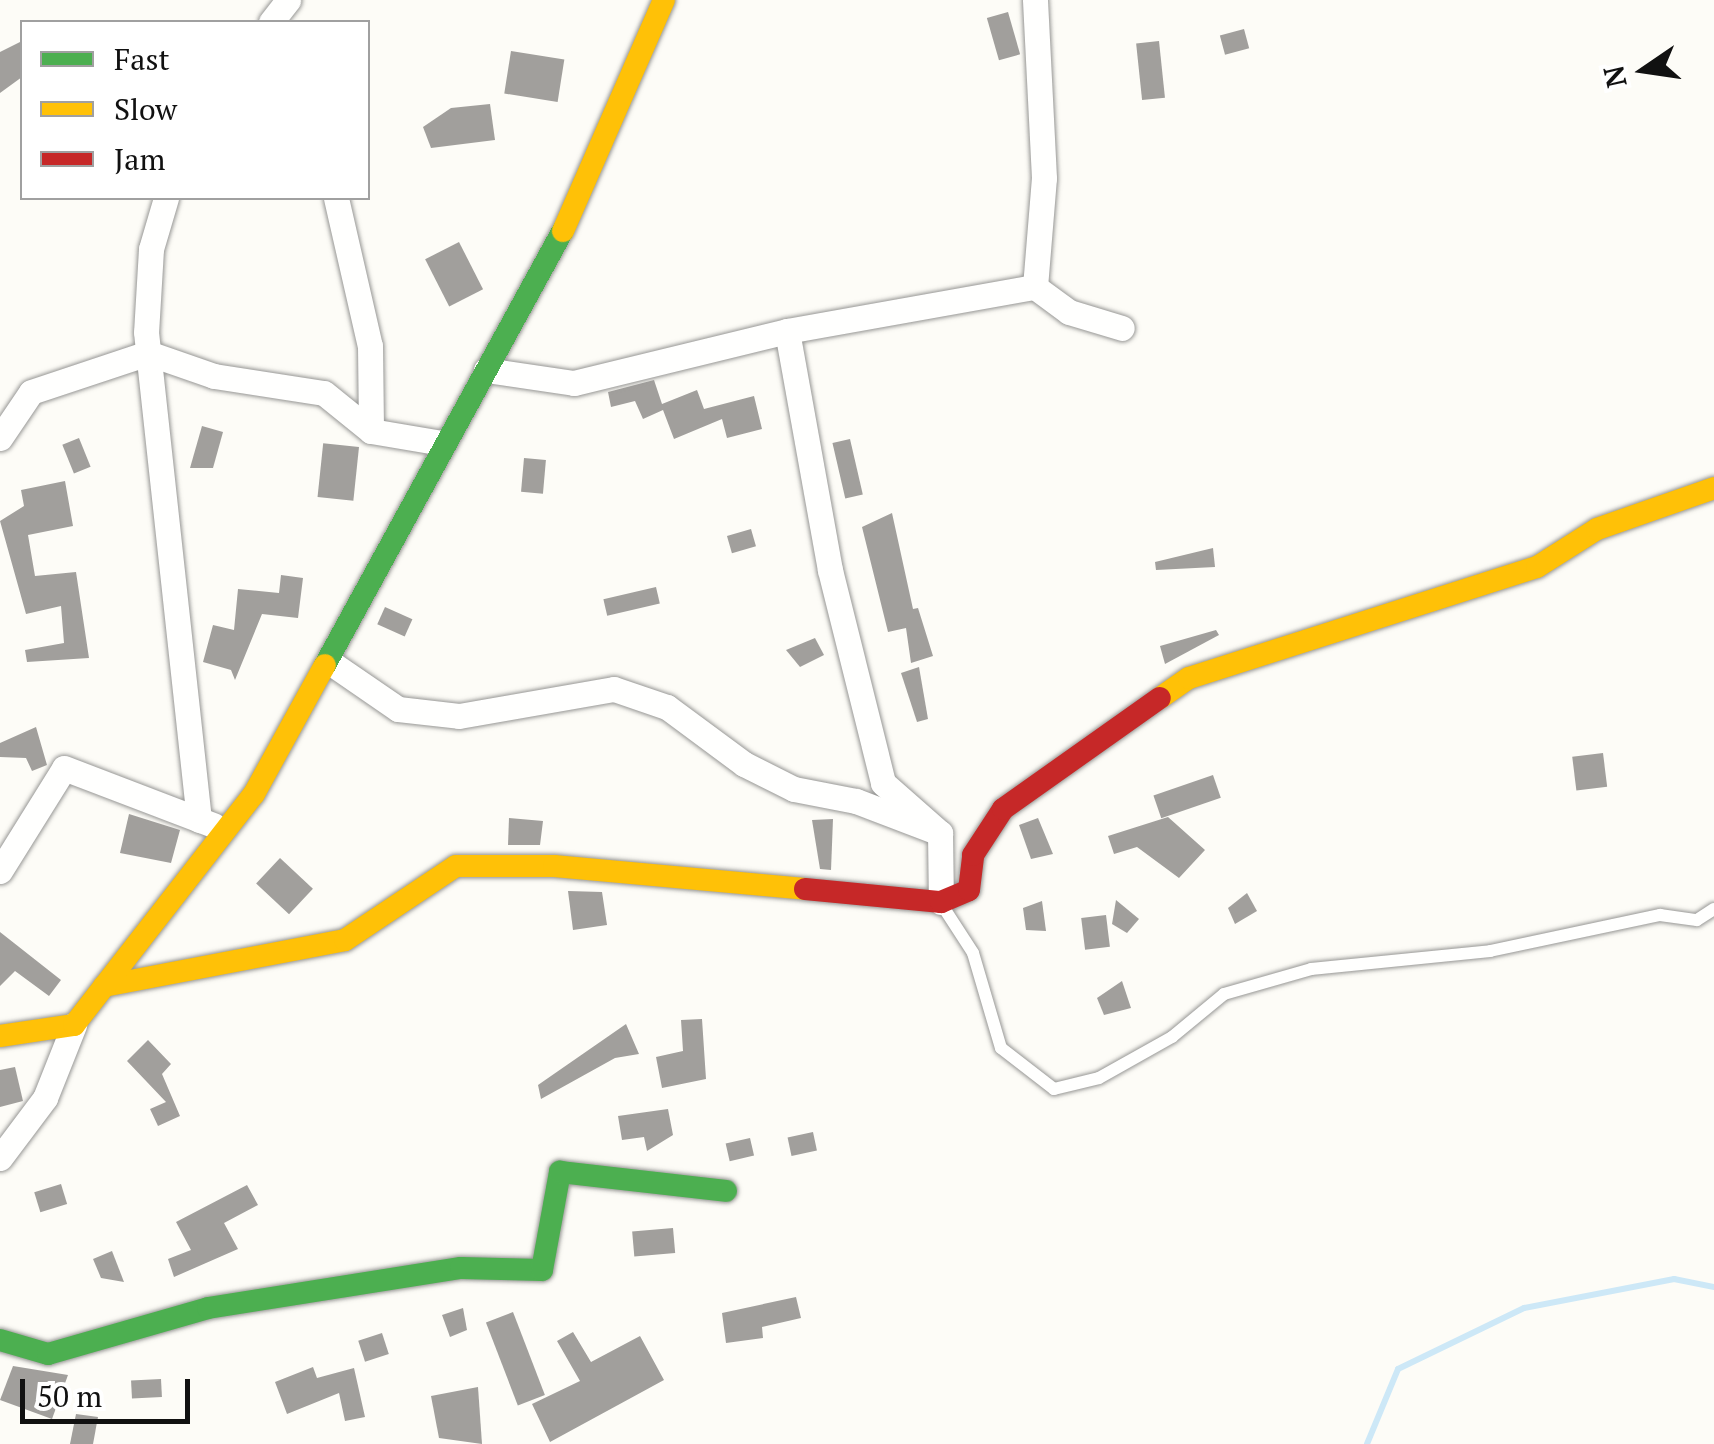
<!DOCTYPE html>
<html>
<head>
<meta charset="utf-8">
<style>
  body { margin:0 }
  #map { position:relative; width:1714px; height:1444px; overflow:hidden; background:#fdfcf7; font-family:"PT Serif",serif }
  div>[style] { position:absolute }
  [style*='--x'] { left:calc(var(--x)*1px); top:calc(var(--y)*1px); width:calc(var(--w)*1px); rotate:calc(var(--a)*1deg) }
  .stream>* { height:6px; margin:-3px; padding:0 3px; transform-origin:3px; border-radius:3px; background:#cde8f7 }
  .building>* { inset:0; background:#a19f9c; transform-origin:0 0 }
  .roads { filter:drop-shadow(0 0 2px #979795) drop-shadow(0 0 2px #979795) }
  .lane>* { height:12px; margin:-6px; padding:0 6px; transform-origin:6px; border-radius:6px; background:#fffffe }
  .street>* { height:25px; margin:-12.5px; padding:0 12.5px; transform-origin:12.5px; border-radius:12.5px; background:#fffffe }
  .fast>* { height:22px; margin:-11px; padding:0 11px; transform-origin:11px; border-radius:11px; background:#4caf50 }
  .slow>* { height:22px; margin:-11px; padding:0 11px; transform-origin:11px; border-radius:11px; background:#ffc107 }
  .jam>* { height:22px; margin:-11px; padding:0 11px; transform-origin:11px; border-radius:11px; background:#c62828 }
  span { translate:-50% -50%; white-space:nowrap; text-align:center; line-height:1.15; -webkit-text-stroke:10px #fff; paint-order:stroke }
  .legend { position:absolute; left:20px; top:20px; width:350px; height:180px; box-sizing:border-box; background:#fff; border:2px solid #a0a0a0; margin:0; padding:12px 18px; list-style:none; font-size:30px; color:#111 }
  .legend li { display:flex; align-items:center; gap:20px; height:50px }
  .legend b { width:50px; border:2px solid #a0a0a0 }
  .north { position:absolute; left:1594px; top:20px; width:100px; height:100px; -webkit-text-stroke:8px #fff; paint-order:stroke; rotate:257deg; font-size:28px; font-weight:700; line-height:40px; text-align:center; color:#111 }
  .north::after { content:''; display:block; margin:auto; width:35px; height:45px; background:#111; clip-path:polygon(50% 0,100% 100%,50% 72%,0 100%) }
  .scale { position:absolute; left:20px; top:1379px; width:170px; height:45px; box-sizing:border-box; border:5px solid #111; border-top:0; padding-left:12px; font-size:30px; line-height:35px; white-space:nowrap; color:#111; -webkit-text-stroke:8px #fff; paint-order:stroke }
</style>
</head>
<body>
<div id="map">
  <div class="stream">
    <i style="--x:1367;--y:1444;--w:81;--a:-67.5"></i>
    <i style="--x:1398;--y:1369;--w:140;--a:-25.8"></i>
    <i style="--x:1524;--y:1308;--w:153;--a:-10.9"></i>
    <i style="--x:1674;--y:1279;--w:41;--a:11.3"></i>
  </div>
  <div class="building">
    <i style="left:1008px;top:12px;width:44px;height:22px;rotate:74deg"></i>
    <i style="left:1244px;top:29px;width:20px;height:25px;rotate:75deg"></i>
    <i style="clip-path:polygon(22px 41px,22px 77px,0 93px,0 52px)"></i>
    <i style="left:1159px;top:41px;width:57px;height:23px;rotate:84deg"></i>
    <i style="left:511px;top:51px;width:54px;height:43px;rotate:9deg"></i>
    <i style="clip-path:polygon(490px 104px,495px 140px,431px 148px,423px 127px,451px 108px)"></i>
    <i style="left:459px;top:242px;width:53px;height:38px;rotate:63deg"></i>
    <i style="clip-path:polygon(654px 380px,662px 404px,697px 390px,704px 409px,754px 396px,762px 429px,727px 438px,722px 419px,674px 439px,663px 410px,643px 419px,635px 401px,611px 407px,608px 392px)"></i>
    <i style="clip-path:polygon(202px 426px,223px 432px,213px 468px,190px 468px)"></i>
    <i style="left:79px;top:438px;width:31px;height:18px;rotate:68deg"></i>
    <i style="left:850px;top:439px;width:57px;height:18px;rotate:77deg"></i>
    <i style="left:359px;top:447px;width:54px;height:36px;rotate:96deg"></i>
    <i style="left:524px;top:458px;width:22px;height:34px;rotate:5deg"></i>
    <i style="clip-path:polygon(65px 481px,73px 526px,28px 535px,35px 576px,76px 572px,89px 658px,27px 662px,25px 650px,64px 643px,61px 606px,26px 614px,0 521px,24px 506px,21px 490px)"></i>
    <i style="clip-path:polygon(892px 513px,913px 609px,918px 608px,933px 656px,911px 663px,906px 628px,888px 632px,862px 527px)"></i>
    <i style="left:751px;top:529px;width:18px;height:25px;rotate:74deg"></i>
    <i style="clip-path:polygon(1213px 548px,1215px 567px,1156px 570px,1155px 562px)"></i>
    <i style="clip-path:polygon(281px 575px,303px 578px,298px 618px,262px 614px,235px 680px,231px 670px,203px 662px,213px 625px,234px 630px,238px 589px,279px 593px)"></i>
    <i style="left:656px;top:587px;width:17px;height:54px;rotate:77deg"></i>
    <i style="left:385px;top:607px;width:30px;height:19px;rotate:24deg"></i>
    <i style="clip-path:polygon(1216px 630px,1219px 635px,1165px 664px,1160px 646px)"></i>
    <i style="clip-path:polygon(815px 638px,824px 655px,800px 667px,786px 650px)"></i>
    <i style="clip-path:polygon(919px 667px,928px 719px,917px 722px,901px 673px)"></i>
    <i style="clip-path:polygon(36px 727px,47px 765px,32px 771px,26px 758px,0 757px,0 743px)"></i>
    <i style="left:1603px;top:753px;width:34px;height:31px;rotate:83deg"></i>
    <i style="left:1213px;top:775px;width:24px;height:63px;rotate:71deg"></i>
    <i style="clip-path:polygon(129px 814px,180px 830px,171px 863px,120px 853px)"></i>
    <i style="clip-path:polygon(1168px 817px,1205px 850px,1179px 878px,1137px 847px,1114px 854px,1108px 836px)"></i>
    <i style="clip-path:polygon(509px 818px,543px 821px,540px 845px,508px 845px)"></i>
    <i style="clip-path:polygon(1038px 818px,1053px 854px,1031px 859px,1019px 825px)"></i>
    <i style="clip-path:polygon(833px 819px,831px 870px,820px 869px,812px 820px)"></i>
    <i style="left:280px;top:858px;width:45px;height:35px;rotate:43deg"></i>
    <i style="clip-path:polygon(568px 891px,602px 892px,607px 925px,573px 930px)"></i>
    <i style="clip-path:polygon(1247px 893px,1257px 911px,1235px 924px,1228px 908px)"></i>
    <i style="clip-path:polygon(1116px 900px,1139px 919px,1127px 933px,1112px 924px)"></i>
    <i style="clip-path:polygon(1042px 901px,1046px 931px,1026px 930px,1023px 908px)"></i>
    <i style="left:1106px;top:915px;width:32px;height:25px;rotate:83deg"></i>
    <i style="clip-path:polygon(0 932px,61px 980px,49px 996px,15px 971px,0 986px)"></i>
    <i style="clip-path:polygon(1122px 981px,1131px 1008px,1104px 1015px,1097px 998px)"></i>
    <i style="clip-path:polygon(702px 1019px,706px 1079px,662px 1088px,656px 1057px,683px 1051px,681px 1020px)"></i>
    <i style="clip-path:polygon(626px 1024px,639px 1054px,615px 1058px,541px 1099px,538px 1085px)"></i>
    <i style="clip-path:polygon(148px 1040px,171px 1064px,162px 1074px,180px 1116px,158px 1126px,150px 1109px,166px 1102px,127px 1061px)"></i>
    <i style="clip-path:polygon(15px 1067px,23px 1101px,0 1107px,0 1070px)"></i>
    <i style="clip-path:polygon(668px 1109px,673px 1135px,647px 1151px,644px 1137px,622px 1140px,618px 1116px)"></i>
    <i style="left:813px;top:1132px;width:19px;height:26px;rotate:78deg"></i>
    <i style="left:750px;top:1138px;width:18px;height:25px;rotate:77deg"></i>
    <i style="left:61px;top:1184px;width:21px;height:28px;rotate:73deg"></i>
    <i style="clip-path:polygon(247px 1185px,258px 1205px,224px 1223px,238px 1249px,174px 1277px,168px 1259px,191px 1250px,176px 1222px)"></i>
    <i style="left:673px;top:1228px;width:25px;height:41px;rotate:85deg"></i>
    <i style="clip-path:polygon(112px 1251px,124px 1282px,101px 1278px,93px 1259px)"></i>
    <i style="clip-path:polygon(796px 1297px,801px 1318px,762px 1327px,763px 1338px,726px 1343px,722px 1313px)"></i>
    <i style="clip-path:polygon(463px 1308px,467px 1330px,450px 1337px,442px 1315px)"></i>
    <i style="left:513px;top:1312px;width:89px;height:29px;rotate:69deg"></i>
    <i style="clip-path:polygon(573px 1332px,591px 1362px,640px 1336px,664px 1380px,550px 1442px,532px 1404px,580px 1381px,557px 1341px)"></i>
    <i style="left:382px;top:1333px;width:22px;height:25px;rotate:72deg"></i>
    <i style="clip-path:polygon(13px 1366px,68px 1375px,52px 1419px,0 1400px)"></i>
    <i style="clip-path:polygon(313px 1367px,317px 1378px,354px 1368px,365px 1417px,345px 1421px,339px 1393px,287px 1414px,275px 1382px)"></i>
    <i style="left:161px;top:1379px;width:18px;height:30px;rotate:87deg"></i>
    <i style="clip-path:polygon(478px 1387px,482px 1444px,439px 1438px,431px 1396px)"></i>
    <i style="clip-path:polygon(76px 1414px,98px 1417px,93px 1444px,70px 1444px)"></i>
  </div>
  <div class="roads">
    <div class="lane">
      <i style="--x:942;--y:905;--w:57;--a:57.1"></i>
      <i style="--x:973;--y:953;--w:99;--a:73.6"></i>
      <i style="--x:1001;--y:1048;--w:67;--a:37.7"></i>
      <i style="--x:1054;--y:1089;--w:46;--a:-13.7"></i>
      <i style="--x:1099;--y:1078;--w:84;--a:-29.3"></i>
      <i style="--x:1172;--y:1037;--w:67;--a:-39.6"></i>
      <i style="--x:1224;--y:994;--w:91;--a:-16"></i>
      <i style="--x:1311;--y:969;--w:180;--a:-5.7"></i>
      <i style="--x:1490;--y:951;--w:174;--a:-12"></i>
      <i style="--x:1660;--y:915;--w:37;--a:8"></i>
      <i style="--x:1697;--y:920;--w:20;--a:-33"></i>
    </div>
    <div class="street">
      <i style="--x:271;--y:22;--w:28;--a:-52"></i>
      <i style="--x:166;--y:198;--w:53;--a:106.4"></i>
      <i style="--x:151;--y:249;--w:83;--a:93.4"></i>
      <i style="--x:146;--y:332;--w:491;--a:83.8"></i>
      <i style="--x:336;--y:198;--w:152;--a:77.1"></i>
      <i style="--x:370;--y:346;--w:85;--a:89.3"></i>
      <i style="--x:1035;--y:287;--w:109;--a:-85.3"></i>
      <i style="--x:1044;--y:178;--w:178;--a:-92.9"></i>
      <i style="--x:787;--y:331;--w:243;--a:79.8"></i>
      <i style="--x:830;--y:570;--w:219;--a:76"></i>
      <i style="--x:883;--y:783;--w:76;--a:41.3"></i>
      <i style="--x:940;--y:833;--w:69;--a:89.2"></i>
      <i style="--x:486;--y:370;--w:89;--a:8.4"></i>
      <i style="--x:574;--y:383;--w:219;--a:-13.7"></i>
      <i style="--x:787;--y:331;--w:252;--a:-10.1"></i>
      <i style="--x:1035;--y:287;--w:42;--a:36.3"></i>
      <i style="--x:1069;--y:312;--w:55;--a:16.8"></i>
      <i style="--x:0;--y:438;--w:55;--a:-56"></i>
      <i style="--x:31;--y:392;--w:123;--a:-18.4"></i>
      <i style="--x:148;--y:353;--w:70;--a:19.2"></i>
      <i style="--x:214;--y:376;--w:111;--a:8.8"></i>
      <i style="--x:324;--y:393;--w:60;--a:39"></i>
      <i style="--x:371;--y:431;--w:72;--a:9.6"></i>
      <i style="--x:331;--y:663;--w:81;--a:34.5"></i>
      <i style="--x:398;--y:709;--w:61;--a:6.5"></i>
      <i style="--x:459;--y:716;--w:157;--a:-9.9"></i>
      <i style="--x:614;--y:689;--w:56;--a:18.8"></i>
      <i style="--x:667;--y:707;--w:96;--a:36.5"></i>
      <i style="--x:744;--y:764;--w:56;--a:26.6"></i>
      <i style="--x:794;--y:789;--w:63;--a:11"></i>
      <i style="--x:856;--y:801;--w:90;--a:20.9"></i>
      <i style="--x:0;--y:871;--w:121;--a:-58.1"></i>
      <i style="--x:64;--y:768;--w:160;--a:20.9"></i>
      <i style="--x:0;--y:1158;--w:75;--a:-53.1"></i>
      <i style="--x:45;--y:1098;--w:79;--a:-68.3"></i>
    </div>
    <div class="fast">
      <i style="--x:325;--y:665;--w:495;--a:-61.3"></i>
      <i style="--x:0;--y:1340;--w:50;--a:16.3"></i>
      <i style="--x:48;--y:1354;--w:166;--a:-16"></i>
      <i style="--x:208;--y:1308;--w:256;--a:-9"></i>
      <i style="--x:461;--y:1268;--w:81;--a:1.4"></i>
      <i style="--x:542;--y:1270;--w:100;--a:-79.6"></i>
      <i style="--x:560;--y:1172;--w:167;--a:6.5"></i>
    </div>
    <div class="slow">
      <i style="--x:563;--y:231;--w:252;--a:-66.4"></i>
      <i style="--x:1160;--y:698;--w:35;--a:-35"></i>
      <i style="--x:1189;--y:678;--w:365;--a:-17.7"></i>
      <i style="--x:1537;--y:567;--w:71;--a:-32.3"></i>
      <i style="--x:1597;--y:529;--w:124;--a:-19.3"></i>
      <i style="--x:104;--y:986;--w:245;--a:-10.8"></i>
      <i style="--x:345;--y:940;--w:133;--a:-33.7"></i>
      <i style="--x:456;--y:866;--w:98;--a:0"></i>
      <i style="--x:554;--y:866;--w:252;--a:5.2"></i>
      <i style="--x:0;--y:1036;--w:75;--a:-8.5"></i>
      <i style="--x:74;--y:1025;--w:293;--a:-52.1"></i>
      <i style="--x:254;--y:794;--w:147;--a:-61.2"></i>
    </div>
    <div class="jam">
      <i style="--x:805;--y:889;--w:137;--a:5.5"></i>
      <i style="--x:941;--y:902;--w:30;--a:-23"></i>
      <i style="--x:969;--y:890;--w:35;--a:-83"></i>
      <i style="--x:973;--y:855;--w:55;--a:-56.9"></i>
      <i style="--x:1003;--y:809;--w:192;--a:-35.3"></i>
    </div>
  </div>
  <ul class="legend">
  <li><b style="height:12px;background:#4caf50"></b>Fast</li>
  <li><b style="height:12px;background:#ffc107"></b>Slow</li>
  <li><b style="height:12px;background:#c62828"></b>Jam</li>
  </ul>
  <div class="north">N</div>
  <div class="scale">50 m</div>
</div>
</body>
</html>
